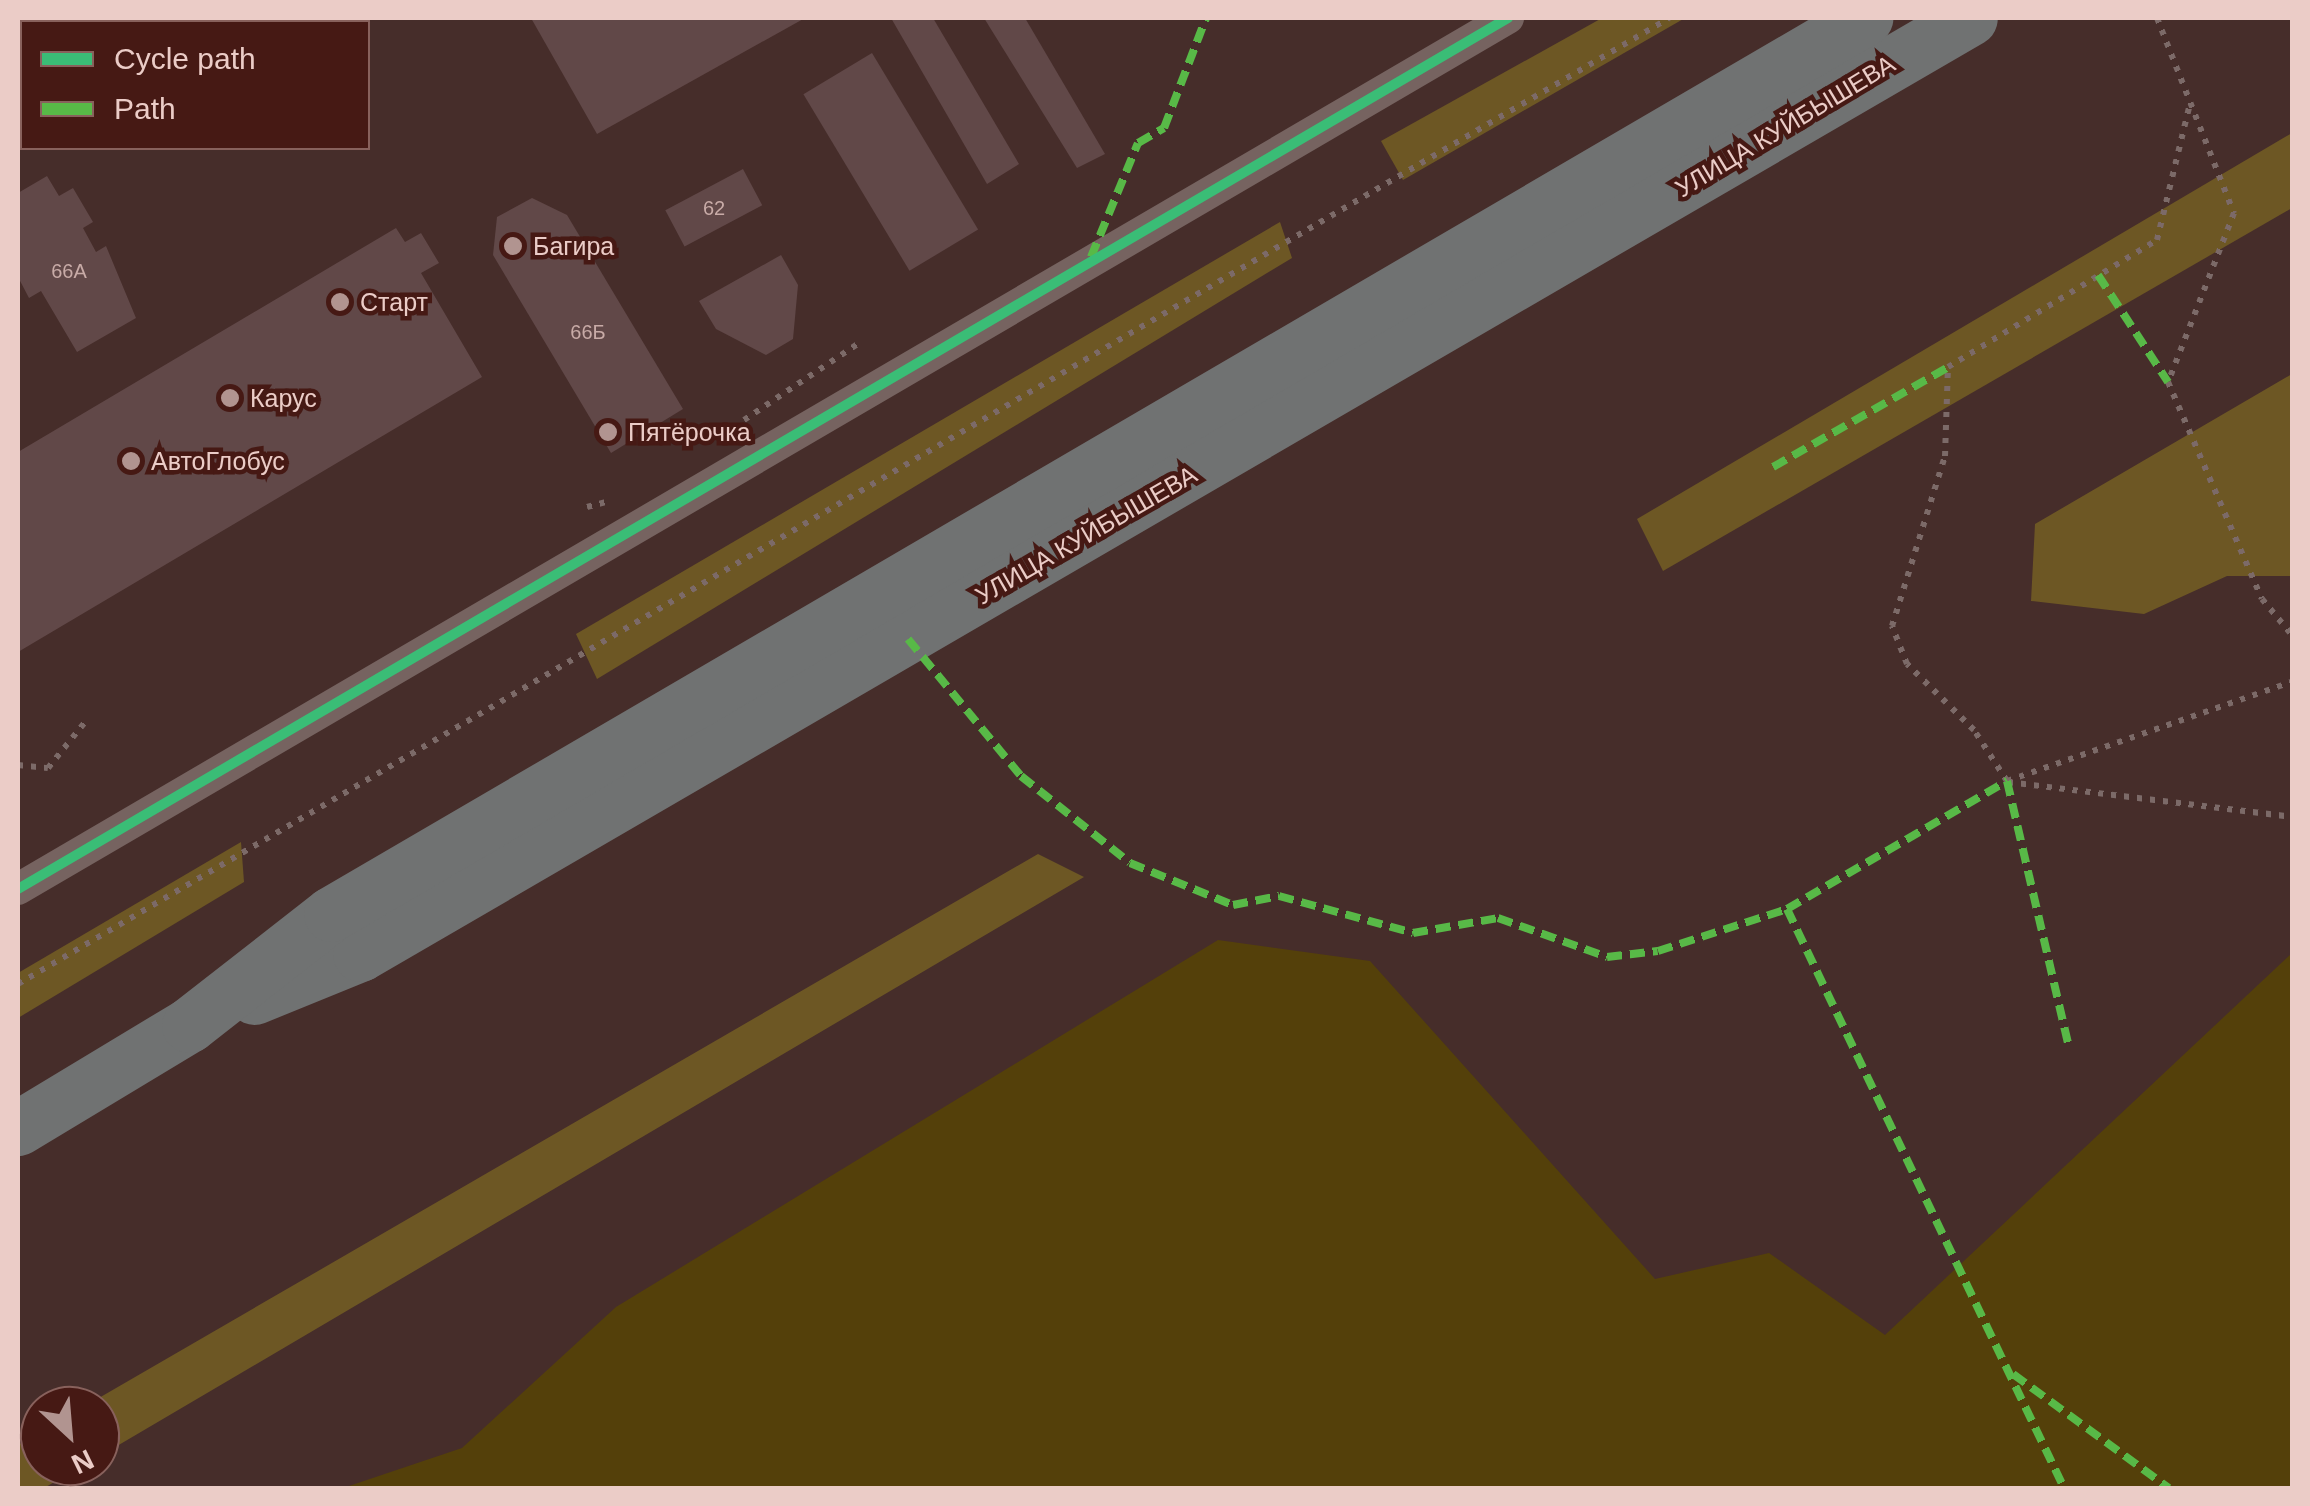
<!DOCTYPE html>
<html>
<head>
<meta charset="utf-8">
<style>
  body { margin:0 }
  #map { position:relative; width:2310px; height:1506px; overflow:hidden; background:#462d2a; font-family:Arial,sans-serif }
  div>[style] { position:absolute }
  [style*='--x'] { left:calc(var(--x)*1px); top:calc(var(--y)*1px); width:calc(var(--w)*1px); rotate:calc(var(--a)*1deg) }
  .green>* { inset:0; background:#54400a }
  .forest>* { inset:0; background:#6d5724 }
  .building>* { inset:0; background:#614848; transform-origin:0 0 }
  .path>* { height:6px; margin-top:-3px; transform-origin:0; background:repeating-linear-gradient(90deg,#7c6a68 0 5px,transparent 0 13px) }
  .street>* { height:32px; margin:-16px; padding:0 16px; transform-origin:16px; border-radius:16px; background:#766360 }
  .highway>* { height:55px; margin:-27.5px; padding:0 27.5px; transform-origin:27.5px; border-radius:27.5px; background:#707272 }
  .quiet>* { height:8px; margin-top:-4px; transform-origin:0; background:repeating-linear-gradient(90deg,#58b947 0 15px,transparent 0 23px) }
  .cycleway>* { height:10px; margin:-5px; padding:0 5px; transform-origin:5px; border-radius:5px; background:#3abd76 }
  .dots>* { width:28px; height:28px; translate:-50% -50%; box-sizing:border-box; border:5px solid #461914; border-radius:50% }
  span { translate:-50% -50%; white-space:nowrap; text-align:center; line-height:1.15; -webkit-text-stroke:9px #461914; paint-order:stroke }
  .number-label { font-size:20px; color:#c8aba7 }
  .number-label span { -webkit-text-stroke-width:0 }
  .street-label { font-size:25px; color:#ebccc7 }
  .poi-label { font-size:25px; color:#ebccc7 }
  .left { translate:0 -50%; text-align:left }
  .frame { position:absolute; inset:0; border:20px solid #ebccc7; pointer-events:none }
  .legend { position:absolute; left:20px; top:20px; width:350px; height:130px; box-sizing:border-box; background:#461914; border:2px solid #88615c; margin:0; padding:12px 18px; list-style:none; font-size:30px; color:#ebccc7 }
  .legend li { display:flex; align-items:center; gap:20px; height:50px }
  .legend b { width:50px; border:2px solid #88615c }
  .north { position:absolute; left:20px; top:1386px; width:100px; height:100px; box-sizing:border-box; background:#461914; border:2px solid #88615c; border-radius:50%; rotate:154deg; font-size:28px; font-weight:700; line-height:40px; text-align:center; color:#ebccc7 }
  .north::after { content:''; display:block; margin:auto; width:35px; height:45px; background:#b19490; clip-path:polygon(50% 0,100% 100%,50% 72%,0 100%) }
</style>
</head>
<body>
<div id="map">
  <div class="green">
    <i style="clip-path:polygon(1218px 940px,1370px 961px,1655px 1279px,1769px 1253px,1885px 1335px,2292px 953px,2292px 1488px,343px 1488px,462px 1448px,616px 1307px)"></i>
  </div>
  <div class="forest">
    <i style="clip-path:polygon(1602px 18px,1685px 18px,1403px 180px,1381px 141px)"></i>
    <i style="clip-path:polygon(2292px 133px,2292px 208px,1663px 571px,1637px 519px)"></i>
    <i style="clip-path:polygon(1280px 222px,1292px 258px,597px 679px,576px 634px)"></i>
    <i style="clip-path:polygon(2292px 374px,2292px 576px,2227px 576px,2144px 614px,2031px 601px,2035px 524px)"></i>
    <i style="clip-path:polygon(241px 842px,244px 882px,18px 1018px,18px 973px)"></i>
    <i style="clip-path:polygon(1038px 854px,1084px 877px,100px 1456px,100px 1406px,85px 1406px)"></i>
    <i style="clip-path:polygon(40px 1432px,40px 1466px,82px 1466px,44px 1488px,18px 1488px,18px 1445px)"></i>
  </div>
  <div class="building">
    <i style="clip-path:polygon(125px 18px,193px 18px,116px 22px)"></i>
    <i style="clip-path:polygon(531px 18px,805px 18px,597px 134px)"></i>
    <i style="clip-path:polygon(891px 18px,933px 18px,1019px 164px,987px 184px)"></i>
    <i style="clip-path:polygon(984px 18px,1025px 18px,1105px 154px,1077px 168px)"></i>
    <i style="left:872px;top:53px;width:206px;height:80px;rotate:59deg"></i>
    <i style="left:743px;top:169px;width:41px;height:88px;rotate:62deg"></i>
    <i style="clip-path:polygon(47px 176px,59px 196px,73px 188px,93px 222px,83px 228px,96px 252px,106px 246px,136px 318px,77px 352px,41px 291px,29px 298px,18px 277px,18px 193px)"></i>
    <i style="clip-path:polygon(532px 198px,567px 215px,683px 409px,611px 453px,493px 255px,497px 217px)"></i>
    <i style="clip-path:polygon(396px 228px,405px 242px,421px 233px,439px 263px,421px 273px,482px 377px,18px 652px,18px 452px)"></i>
    <i style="clip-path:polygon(781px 255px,798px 285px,793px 339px,766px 355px,716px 329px,699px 301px)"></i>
  </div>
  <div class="path">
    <i style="--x:2157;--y:18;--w:210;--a:68.5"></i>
    <i style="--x:2234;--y:213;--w:181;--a:111.3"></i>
    <i style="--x:2168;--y:382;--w:236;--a:66.6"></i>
    <i style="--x:2262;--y:599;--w:47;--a:50.2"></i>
    <i style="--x:744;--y:420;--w:138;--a:-33.8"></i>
    <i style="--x:587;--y:507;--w:24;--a:-15"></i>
    <i style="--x:18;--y:765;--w:30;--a:6"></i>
    <i style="--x:48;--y:768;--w:59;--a:-51.2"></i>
    <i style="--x:2007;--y:781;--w:61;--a:-122.9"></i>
    <i style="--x:1974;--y:730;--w:94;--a:-135.4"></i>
    <i style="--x:1907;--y:664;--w:41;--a:-111.5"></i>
    <i style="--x:1892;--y:626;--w:178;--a:-72.7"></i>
    <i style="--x:1945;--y:456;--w:89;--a:-88.1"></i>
    <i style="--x:1948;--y:367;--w:245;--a:-31.3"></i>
    <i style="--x:2157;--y:240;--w:136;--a:-76.4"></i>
    <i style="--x:2007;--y:781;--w:302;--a:-19.2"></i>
    <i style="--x:2008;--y:782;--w:286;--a:7"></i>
    <i style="--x:18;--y:984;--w:1913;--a:-30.33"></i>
  </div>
  <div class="street">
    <i style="--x:18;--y:889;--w:1726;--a:-30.31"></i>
  </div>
  <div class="highway">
    <i style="--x:254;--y:997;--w:114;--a:-22.1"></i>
    <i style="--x:360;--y:954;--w:1862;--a:-30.17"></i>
    <i style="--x:18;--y:1128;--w:200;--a:-31.1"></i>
    <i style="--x:189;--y:1025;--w:180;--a:-38"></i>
    <i style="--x:331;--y:914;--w:1777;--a:-30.29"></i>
  </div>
  <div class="quiet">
    <i style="--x:1091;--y:257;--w:123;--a:-67.6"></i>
    <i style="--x:1138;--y:143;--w:30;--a:-30"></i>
    <i style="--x:1164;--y:128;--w:118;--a:-69.1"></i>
    <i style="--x:2098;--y:275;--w:128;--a:56.8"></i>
    <i style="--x:1773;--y:467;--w:202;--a:-29.7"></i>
    <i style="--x:908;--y:639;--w:178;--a:50.5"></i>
    <i style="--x:1021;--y:776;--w:139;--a:38.6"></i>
    <i style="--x:1130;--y:863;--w:111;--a:22.2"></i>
    <i style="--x:1233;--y:905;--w:47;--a:-11.1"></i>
    <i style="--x:1279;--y:896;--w:139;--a:15.4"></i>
    <i style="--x:1413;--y:933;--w:86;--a:-10"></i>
    <i style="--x:1498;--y:918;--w:116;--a:19.7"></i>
    <i style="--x:1607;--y:957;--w:51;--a:-6.7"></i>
    <i style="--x:1658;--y:951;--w:136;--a:-18"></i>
    <i style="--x:1787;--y:909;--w:255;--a:-30.2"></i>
    <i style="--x:2007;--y:781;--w:273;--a:76.9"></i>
    <i style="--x:1787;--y:909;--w:642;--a:64.43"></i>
    <i style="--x:2013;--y:1374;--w:193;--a:36.2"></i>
  </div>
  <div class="cycleway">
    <i style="--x:18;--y:889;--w:1726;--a:-30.31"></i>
  </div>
  <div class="dots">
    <i style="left:513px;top:246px;background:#b19490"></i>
    <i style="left:340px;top:302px;background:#b19490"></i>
    <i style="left:230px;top:398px;background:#b19490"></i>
    <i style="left:608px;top:432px;background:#b19490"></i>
    <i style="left:131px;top:461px;background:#b19490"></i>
  </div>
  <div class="number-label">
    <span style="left:714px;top:208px">62</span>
    <span style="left:69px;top:271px">66А</span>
    <span style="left:588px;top:332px">66Б</span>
  </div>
  <div class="street-label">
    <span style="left:1785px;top:126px;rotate:-31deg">УЛИЦА КУЙБЫШЕВА</span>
    <span style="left:1086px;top:535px;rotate:-30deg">УЛИЦА КУЙБЫШЕВА</span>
  </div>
  <div class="poi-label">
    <span class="left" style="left:533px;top:246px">Багира</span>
    <span class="left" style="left:360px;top:302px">Старт</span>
    <span class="left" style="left:250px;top:398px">Карус</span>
    <span class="left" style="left:628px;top:432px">Пятёрочка</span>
    <span class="left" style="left:151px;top:461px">АвтоГлобус</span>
  </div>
  <div class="frame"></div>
  <ul class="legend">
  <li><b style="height:12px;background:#3abd76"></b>Cycle path</li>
  <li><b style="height:12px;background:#58b947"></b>Path</li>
  </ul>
  <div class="north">N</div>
</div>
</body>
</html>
